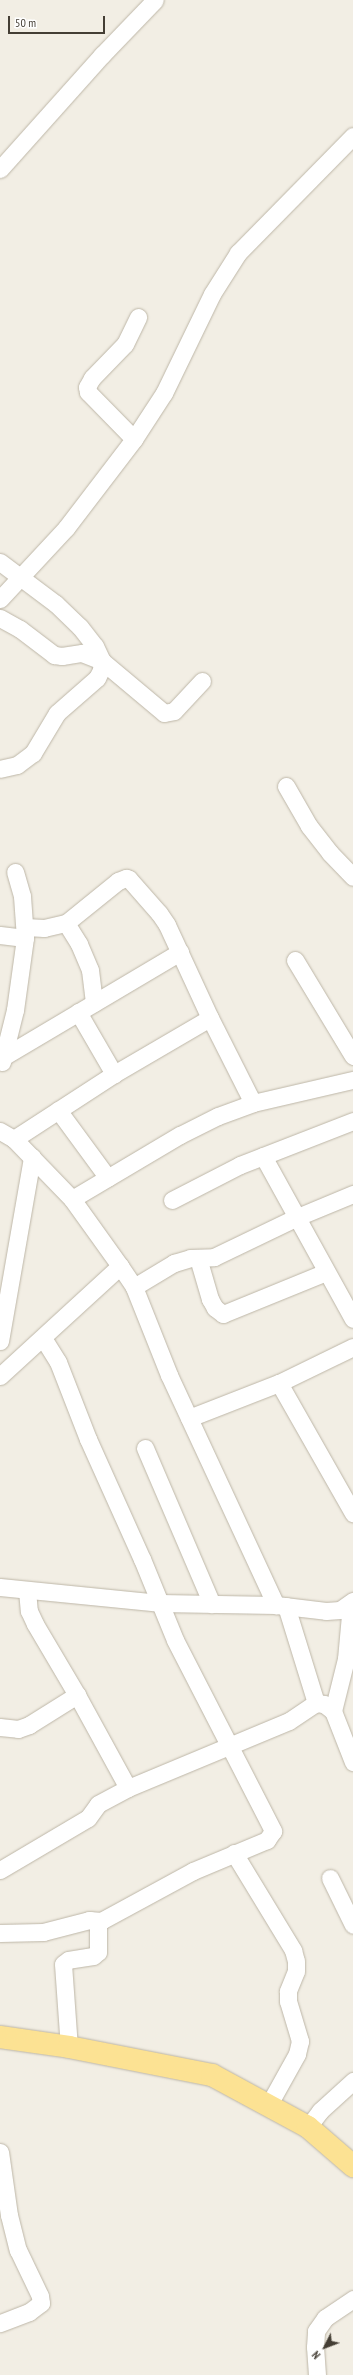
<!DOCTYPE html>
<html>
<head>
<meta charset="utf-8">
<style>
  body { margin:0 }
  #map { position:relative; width:353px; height:2375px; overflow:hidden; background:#f2eee4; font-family:"PT Sans Narrow",sans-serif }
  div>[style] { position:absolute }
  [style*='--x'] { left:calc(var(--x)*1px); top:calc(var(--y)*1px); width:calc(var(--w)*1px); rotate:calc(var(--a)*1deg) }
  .roads { filter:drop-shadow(0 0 1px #bdb6a7) drop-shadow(0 0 1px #bdb6a7) }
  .minor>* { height:17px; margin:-8.5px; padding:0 8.5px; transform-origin:8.5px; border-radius:8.5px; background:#fff }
  .major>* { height:22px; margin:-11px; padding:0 11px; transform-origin:11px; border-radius:11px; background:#fce293 }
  span { translate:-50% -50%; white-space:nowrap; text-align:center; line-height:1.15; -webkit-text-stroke:4px #fff; paint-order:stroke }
  .north { position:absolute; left:305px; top:2327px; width:40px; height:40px; -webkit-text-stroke:3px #fff; paint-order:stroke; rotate:228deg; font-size:11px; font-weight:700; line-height:16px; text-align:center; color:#443e34 }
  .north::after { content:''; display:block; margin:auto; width:14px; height:18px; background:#443e34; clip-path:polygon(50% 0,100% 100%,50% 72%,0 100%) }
  .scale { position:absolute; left:8px; top:16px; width:97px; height:18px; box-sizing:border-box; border:2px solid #443e34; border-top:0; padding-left:5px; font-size:12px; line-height:14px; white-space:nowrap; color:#443e34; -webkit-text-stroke:3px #fff; paint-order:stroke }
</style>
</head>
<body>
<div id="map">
  <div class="roads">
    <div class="minor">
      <i style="--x:0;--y:169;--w:153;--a:-48.2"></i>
      <i style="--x:102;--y:55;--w:76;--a:-46.1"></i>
      <i style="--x:134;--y:439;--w:66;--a:-134.4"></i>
      <i style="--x:88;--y:392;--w:5;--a:-101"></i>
      <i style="--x:87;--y:387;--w:10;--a:-61"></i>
      <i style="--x:92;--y:378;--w:47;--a:-45.9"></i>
      <i style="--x:125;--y:344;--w:30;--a:-64"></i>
      <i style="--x:0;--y:562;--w:70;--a:36.9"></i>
      <i style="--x:56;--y:604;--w:33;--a:44"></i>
      <i style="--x:80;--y:627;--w:24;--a:52"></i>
      <i style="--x:95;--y:646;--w:17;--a:65"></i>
      <i style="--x:102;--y:661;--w:9;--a:96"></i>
      <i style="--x:101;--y:670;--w:9;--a:117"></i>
      <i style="--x:97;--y:678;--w:53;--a:138.8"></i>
      <i style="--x:57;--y:713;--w:47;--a:121"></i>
      <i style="--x:33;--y:753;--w:20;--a:143"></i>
      <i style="--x:17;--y:765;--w:17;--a:167"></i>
      <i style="--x:0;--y:599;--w:97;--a:-47.1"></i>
      <i style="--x:66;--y:528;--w:112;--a:-52.6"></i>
      <i style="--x:134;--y:439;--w:55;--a:-56.9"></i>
      <i style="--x:164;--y:393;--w:110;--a:-64.1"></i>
      <i style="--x:212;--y:294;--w:49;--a:-57.6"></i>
      <i style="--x:238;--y:253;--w:164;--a:-45.5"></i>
      <i style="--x:0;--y:618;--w:23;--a:29"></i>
      <i style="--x:20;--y:629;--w:43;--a:37.4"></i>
      <i style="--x:54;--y:655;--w:8;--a:7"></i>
      <i style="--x:62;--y:656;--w:20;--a:-9"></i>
      <i style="--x:82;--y:653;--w:22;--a:22"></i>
      <i style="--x:102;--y:661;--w:81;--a:40"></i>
      <i style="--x:164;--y:713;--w:10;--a:-11"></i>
      <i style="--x:174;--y:711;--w:41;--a:-47"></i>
      <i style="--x:286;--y:786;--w:46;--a:60.1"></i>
      <i style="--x:309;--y:826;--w:34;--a:52"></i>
      <i style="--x:330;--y:853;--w:33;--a:46"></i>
      <i style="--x:66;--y:923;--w:25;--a:58"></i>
      <i style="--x:79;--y:944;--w:28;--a:67"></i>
      <i style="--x:90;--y:970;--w:33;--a:83"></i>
      <i style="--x:25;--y:927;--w:19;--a:3"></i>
      <i style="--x:44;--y:928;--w:23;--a:-13"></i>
      <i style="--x:66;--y:923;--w:67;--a:-38.9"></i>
      <i style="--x:118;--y:881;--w:9;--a:-21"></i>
      <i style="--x:126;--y:878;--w:3;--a:18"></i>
      <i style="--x:129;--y:879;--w:45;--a:48.6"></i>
      <i style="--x:159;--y:913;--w:14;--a:56"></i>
      <i style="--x:167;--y:925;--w:102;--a:65.2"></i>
      <i style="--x:210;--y:1018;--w:95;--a:63.2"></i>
      <i style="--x:0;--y:935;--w:25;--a:7"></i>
      <i style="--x:295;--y:960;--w:112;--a:58.9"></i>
      <i style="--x:78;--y:1012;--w:72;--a:59.9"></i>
      <i style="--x:3;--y:1057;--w:206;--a:-30.7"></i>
      <i style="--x:2;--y:1062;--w:54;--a:-76"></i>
      <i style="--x:15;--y:1010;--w:73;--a:-82.1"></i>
      <i style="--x:25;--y:938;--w:42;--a:-94.1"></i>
      <i style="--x:22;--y:896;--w:25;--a:-106"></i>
      <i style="--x:58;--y:1110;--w:84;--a:53.7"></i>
      <i style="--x:0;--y:1131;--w:16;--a:30"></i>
      <i style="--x:14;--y:1139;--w:83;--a:46"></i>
      <i style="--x:72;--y:1199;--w:82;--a:54.4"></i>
      <i style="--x:14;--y:1139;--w:119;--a:-33"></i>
      <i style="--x:114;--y:1074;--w:111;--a:-30.3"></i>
      <i style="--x:263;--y:1156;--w:186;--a:61.1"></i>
      <i style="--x:72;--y:1199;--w:126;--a:-30.7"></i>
      <i style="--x:180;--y:1135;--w:42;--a:-26.6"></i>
      <i style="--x:218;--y:1116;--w:37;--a:-20"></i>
      <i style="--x:253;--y:1103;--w:103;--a:-13"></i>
      <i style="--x:172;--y:1200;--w:76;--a:-27.2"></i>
      <i style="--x:240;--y:1165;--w:121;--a:-21.3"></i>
      <i style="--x:198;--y:1258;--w:43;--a:73.7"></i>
      <i style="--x:210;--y:1299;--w:10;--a:61"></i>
      <i style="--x:215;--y:1308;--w:10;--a:37"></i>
      <i style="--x:223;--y:1314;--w:111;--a:-22.2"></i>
      <i style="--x:134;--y:1287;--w:47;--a:-31"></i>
      <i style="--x:174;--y:1263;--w:17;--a:-17"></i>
      <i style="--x:190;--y:1258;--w:24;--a:-2"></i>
      <i style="--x:214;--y:1257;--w:90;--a:-25.7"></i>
      <i style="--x:295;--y:1218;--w:63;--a:-22.5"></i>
      <i style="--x:43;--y:1338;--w:28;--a:58"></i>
      <i style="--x:58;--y:1362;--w:83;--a:68.7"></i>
      <i style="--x:88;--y:1439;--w:132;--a:65.8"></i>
      <i style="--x:142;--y:1559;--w:87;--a:67.8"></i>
      <i style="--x:175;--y:1640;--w:215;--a:62.8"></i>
      <i style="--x:273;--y:1831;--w:11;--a:124"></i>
      <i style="--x:267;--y:1840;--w:80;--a:157.3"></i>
      <i style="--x:193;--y:1871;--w:105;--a:151.5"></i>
      <i style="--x:101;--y:1921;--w:5;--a:127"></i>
      <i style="--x:98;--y:1925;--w:27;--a:90"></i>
      <i style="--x:98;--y:1952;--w:6;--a:141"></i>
      <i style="--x:93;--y:1956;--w:25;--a:171"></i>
      <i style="--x:68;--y:1960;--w:6;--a:141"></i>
      <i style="--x:63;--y:1964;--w:83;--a:85.9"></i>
      <i style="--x:0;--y:1341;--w:187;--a:-80.1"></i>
      <i style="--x:353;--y:1347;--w:82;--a:154.1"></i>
      <i style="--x:279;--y:1383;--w:150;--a:60.4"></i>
      <i style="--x:0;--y:1376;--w:163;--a:-42.5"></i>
      <i style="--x:120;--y:1266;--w:25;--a:56"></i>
      <i style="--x:134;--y:1287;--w:95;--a:68.3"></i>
      <i style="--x:169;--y:1375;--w:254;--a:65.1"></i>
      <i style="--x:276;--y:1605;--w:50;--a:6.8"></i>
      <i style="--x:326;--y:1611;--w:14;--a:-4"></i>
      <i style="--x:340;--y:1610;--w:16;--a:-35"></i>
      <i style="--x:189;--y:1418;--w:97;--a:-21.3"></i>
      <i style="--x:145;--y:1448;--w:170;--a:66.8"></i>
      <i style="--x:0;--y:1587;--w:160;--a:5.7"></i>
      <i style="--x:159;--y:1603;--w:117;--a:1"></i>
      <i style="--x:27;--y:1590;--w:21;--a:85"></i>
      <i style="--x:29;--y:1611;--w:14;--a:65"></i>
      <i style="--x:35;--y:1624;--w:82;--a:59.4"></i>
      <i style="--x:77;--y:1695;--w:106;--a:61.3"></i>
      <i style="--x:128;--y:1788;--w:174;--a:-22.6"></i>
      <i style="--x:289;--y:1721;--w:32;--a:-34"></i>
      <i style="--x:286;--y:1606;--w:102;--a:72.8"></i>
      <i style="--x:316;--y:1703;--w:8;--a:7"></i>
      <i style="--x:324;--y:1704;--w:11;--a:38"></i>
      <i style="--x:333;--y:1711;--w:55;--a:68.6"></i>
      <i style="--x:333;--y:1711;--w:54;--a:-76"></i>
      <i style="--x:346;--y:1659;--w:55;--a:-84.8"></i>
      <i style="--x:0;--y:1727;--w:18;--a:6"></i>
      <i style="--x:18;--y:1729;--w:12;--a:-20"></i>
      <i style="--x:29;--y:1725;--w:57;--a:-32"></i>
      <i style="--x:234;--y:1853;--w:114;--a:58.7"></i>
      <i style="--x:293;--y:1950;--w:11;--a:75"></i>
      <i style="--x:296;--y:1961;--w:10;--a:90"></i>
      <i style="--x:296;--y:1971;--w:22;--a:112"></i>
      <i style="--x:288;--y:1991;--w:10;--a:90"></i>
      <i style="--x:288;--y:2001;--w:42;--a:73.3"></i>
      <i style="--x:300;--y:2041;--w:13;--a:103"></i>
      <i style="--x:297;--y:2054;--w:60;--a:119.1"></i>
      <i style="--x:0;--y:1870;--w:102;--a:-30.6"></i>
      <i style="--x:88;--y:1818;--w:17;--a:-54"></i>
      <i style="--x:98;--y:1804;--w:34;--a:-28"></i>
      <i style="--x:330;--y:1878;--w:52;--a:63.9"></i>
      <i style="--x:0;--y:1933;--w:43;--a:-1.3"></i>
      <i style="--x:43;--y:1932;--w:48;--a:-14.6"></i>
      <i style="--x:89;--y:1920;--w:12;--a:5"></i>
      <i style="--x:308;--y:2127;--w:20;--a:-53"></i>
      <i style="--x:320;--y:2111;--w:45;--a:-42.3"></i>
      <i style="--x:0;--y:2152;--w:64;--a:81.9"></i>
      <i style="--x:9;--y:2215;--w:36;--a:76"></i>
      <i style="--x:18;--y:2250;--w:51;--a:64.4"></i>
      <i style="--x:40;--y:2296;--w:7;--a:82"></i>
      <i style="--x:41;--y:2303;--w:15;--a:143"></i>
      <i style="--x:29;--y:2312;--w:31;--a:159"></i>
      <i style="--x:317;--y:2375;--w:28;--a:-94"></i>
      <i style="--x:315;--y:2347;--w:16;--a:-86"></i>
      <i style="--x:316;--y:2331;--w:16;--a:-55"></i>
      <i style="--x:325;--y:2318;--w:34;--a:-34"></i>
    </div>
    <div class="major">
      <i style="--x:0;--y:2037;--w:70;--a:8.2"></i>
      <i style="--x:69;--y:2047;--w:146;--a:11.1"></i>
      <i style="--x:212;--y:2075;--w:109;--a:28.4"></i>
      <i style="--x:308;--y:2127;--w:60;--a:40.9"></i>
    </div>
  </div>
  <div class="north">N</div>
  <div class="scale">50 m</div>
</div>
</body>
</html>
